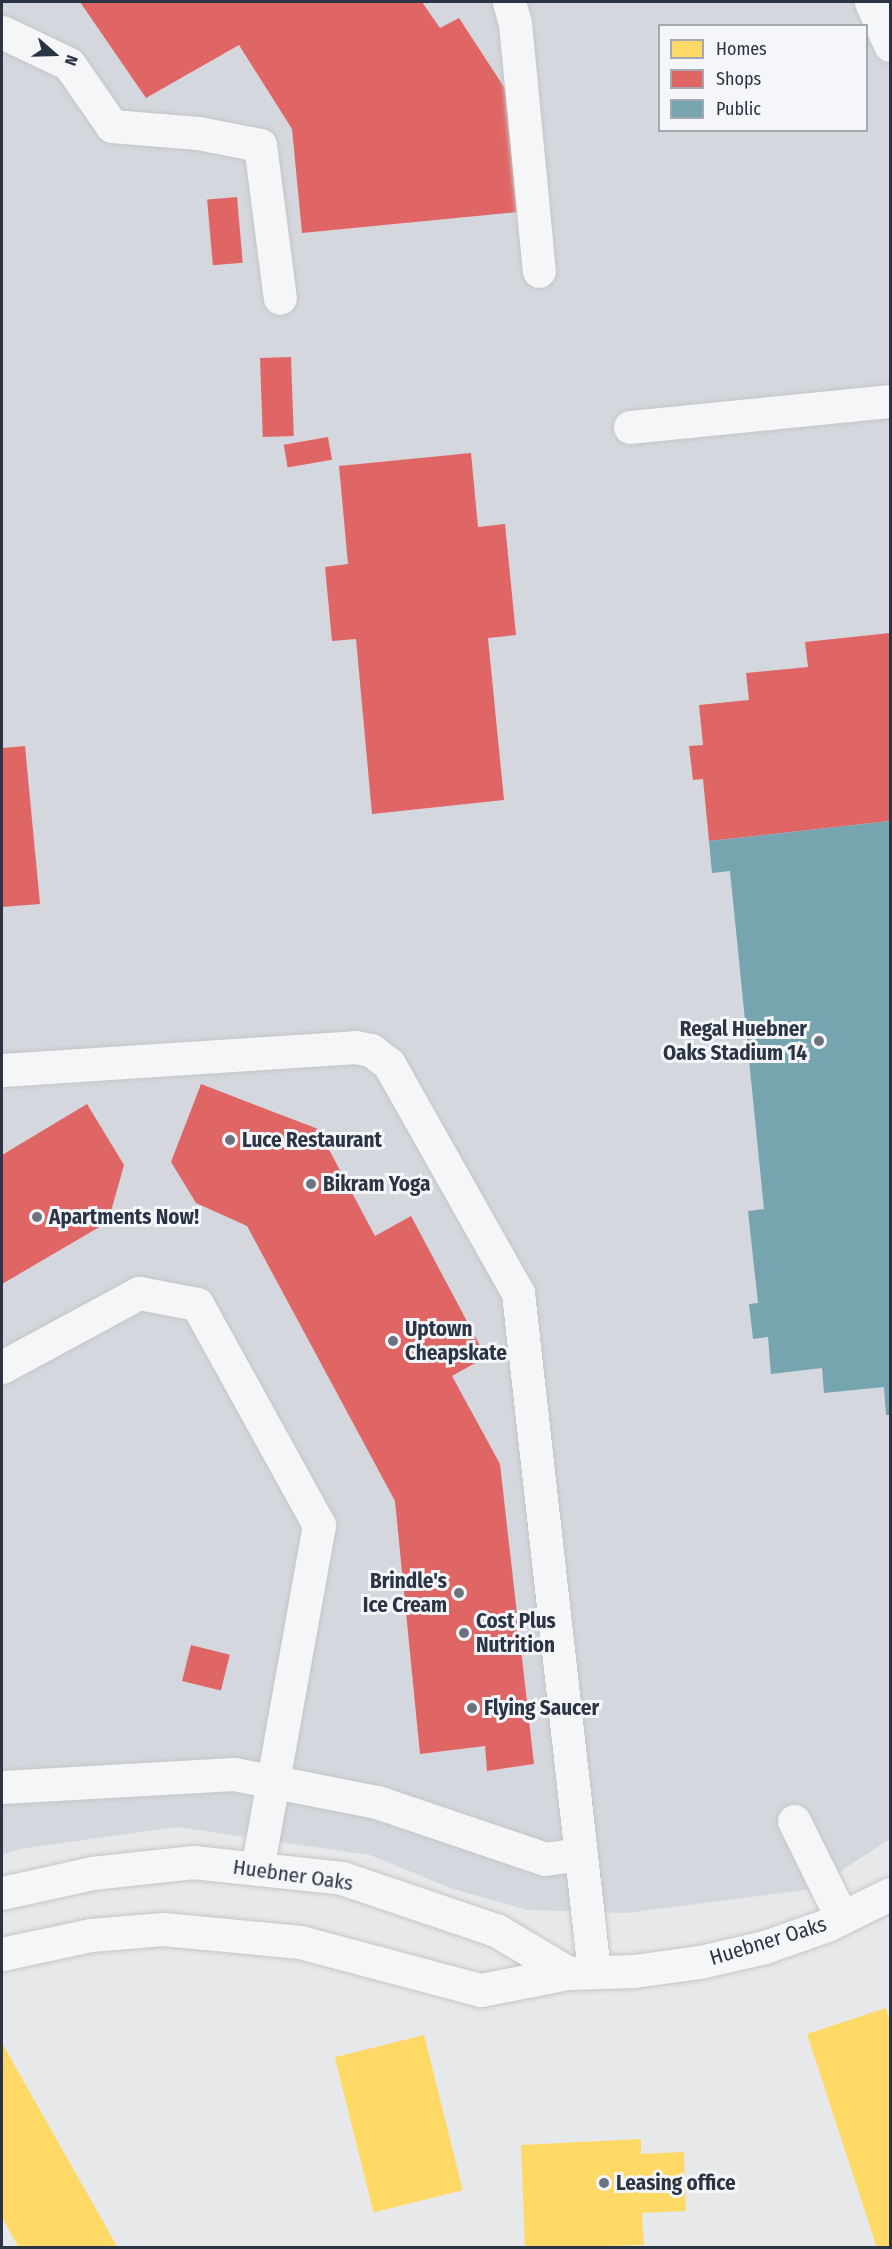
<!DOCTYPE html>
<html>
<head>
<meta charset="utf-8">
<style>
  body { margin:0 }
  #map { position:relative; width:892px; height:2249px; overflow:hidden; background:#e6e8ea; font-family:"Fira Sans Condensed",sans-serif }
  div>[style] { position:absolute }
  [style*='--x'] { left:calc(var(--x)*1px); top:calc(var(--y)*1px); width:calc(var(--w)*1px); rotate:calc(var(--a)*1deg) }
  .built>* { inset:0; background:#d4d7dd }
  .homes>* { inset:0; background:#ffd966; transform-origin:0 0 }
  .shops>* { inset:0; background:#e06666; transform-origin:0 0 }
  .public>* { inset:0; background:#76a5af }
  .roads { filter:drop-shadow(0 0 2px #c4c6c8) drop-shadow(0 0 2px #c4c6c8) }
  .minor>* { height:33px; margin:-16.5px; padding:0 16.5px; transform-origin:16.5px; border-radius:16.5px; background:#f5f6f7 }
  .dots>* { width:16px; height:16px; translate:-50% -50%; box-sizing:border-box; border:3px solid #f4f6f9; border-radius:50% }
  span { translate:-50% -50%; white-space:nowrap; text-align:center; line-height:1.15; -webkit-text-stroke:6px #f4f6f9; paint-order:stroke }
  .poi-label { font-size:21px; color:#2b3445; font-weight:700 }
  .right { translate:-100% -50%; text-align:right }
  .left { translate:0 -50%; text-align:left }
  .street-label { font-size:21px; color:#2b3445 }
  .frame { position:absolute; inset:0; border:3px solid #2b3445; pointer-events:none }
  .legend { position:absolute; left:658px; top:24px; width:210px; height:108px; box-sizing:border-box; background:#f4f6f9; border:2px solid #a4a8b1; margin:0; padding:8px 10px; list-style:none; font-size:18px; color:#2b3445 }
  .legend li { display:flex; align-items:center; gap:12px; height:30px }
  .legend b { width:30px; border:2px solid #a4a8b1 }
  .north { position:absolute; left:24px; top:24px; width:60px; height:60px; -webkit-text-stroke:4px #f4f6f9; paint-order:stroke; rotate:110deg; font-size:16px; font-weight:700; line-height:24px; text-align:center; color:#2b3445 }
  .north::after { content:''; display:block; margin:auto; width:21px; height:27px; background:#2b3445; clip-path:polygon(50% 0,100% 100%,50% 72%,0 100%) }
</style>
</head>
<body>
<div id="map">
  <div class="built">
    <i style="clip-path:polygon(evenodd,2px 2px,890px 2px,890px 1839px,813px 1889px,626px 1913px,528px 1910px,453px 1889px,370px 1855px,177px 1827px,19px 1849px,2px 1855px,2px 2px,660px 26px,866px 26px,866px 130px,660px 130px,660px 26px)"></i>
  </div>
  <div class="homes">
    <i style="clip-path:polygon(886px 2008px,890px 2023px,890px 2248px,877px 2248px,807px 2034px)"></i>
    <i style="left:424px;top:2035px;width:160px;height:92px;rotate:76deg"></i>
    <i style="clip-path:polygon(2px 2043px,118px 2248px,19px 2248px,2px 2217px)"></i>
    <i style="clip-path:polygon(641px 2139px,641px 2154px,684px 2152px,686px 2211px,642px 2213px,644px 2245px,525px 2248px,521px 2145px)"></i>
  </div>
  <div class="shops">
    <i style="clip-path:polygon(80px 2px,422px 2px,440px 28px,459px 18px,519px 110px,529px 211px,302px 233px,292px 129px,239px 45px,146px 98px)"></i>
    <i style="left:237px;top:197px;width:66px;height:30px;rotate:85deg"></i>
    <i style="left:291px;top:357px;width:79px;height:31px;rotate:88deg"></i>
    <i style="left:328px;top:437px;width:23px;height:45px;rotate:80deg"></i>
    <i style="clip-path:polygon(471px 453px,478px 527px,505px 524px,516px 635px,488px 638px,504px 800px,372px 814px,356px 639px,332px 641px,325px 567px,348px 564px,339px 466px)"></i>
    <i style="clip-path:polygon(890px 633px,890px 821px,709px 841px,703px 779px,693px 780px,689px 746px,703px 745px,699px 705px,749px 700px,746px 673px,808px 667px,805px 642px)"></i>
    <i style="clip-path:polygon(25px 746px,40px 904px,2px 907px,2px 748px)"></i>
    <i style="clip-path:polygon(201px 1084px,318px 1129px,375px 1236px,411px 1216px,486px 1357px,452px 1376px,500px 1464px,534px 1764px,487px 1771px,485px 1746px,420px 1754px,395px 1501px,247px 1226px,196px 1203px,171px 1162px)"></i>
    <i style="clip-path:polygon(87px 1104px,124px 1165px,108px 1222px,2px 1284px,2px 1155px)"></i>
    <i style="left:191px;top:1645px;width:40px;height:37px;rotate:14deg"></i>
  </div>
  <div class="public">
    <i style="clip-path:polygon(890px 821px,890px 1415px,886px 1415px,884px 1387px,824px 1393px,822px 1368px,771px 1374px,768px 1337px,753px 1339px,749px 1304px,758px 1303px,748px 1211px,764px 1209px,730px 871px,712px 873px,709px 841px)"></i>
  </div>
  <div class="roads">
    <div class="minor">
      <i style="--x:509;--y:2;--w:22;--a:74"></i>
      <i style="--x:515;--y:23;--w:249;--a:84.5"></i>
      <i style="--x:871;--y:2;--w:47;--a:66.2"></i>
      <i style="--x:2;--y:32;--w:74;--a:25.5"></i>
      <i style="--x:69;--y:64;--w:75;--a:55.3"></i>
      <i style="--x:112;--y:126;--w:86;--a:4.7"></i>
      <i style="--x:198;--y:133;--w:63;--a:11"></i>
      <i style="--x:260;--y:145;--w:154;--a:82.6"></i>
      <i style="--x:630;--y:427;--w:261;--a:-5.7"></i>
      <i style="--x:2;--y:1070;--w:354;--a:-3.7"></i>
      <i style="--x:355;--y:1047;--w:16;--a:11"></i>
      <i style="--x:371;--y:1050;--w:23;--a:38"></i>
      <i style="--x:389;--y:1064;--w:263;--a:60.6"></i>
      <i style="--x:518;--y:1293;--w:683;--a:83.61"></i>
      <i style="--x:2;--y:1367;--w:156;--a:-28.4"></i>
      <i style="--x:139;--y:1293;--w:59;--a:10.7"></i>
      <i style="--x:197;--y:1304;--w:252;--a:61.1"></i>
      <i style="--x:319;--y:1525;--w:349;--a:100.2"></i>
      <i style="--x:2;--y:1787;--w:232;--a:-3.2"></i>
      <i style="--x:234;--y:1774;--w:146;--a:11.1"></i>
      <i style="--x:377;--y:1802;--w:177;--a:18.7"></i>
      <i style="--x:545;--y:1859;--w:35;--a:-8"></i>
      <i style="--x:794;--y:1821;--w:108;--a:63.7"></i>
      <i style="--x:2;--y:1893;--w:92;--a:-12.5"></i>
      <i style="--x:92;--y:1873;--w:102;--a:-6.2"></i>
      <i style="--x:193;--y:1862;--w:150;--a:6.1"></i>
      <i style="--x:342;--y:1878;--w:163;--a:18.7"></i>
      <i style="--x:496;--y:1930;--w:84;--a:30.8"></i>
      <i style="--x:2;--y:1954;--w:91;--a:-12.1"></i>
      <i style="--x:91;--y:1935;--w:72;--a:-4.8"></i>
      <i style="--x:163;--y:1929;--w:138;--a:5.4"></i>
      <i style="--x:300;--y:1942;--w:187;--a:14.9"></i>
      <i style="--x:481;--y:1990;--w:89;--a:-11.1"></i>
      <i style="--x:568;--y:1973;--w:66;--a:-1.7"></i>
      <i style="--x:634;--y:1971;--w:67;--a:-7.8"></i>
      <i style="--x:700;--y:1962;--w:67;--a:-13"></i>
      <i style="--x:765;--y:1947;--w:66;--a:-19.5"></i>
      <i style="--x:827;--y:1925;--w:70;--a:-26.2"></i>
    </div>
  </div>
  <div class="dots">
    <i style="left:819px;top:1041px;background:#6c737f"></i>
    <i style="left:230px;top:1140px;background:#6c737f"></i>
    <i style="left:311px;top:1184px;background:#6c737f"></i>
    <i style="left:37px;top:1217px;background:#6c737f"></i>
    <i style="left:393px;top:1341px;background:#6c737f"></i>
    <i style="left:459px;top:1593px;background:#6c737f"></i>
    <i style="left:464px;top:1633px;background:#6c737f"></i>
    <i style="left:472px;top:1708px;background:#6c737f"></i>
    <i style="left:604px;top:2183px;background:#6c737f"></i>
  </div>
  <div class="poi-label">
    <span class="right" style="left:807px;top:1041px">Regal Huebner<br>Oaks Stadium 14</span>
    <span class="left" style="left:242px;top:1140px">Luce Restaurant</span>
    <span class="left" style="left:323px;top:1184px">Bikram Yoga</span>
    <span class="left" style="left:49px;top:1217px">Apartments Now!</span>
    <span class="left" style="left:405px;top:1341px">Uptown<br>Cheapskate</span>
    <span class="right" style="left:447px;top:1593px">Brindle's<br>Ice Cream</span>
    <span class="left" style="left:476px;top:1633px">Cost Plus<br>Nutrition</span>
    <span class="left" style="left:484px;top:1708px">Flying Saucer</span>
    <span class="left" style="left:616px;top:2183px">Leasing office</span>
  </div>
  <div class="street-label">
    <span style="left:293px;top:1875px;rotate:8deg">Huebner Oaks</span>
    <span style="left:768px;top:1941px;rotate:-17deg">Huebner Oaks</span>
  </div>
  <div class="frame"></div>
  <ul class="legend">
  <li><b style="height:16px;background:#ffd966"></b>Homes</li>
  <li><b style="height:16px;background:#e06666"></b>Shops</li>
  <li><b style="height:16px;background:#76a5af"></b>Public</li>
  </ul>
  <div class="north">N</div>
</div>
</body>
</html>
